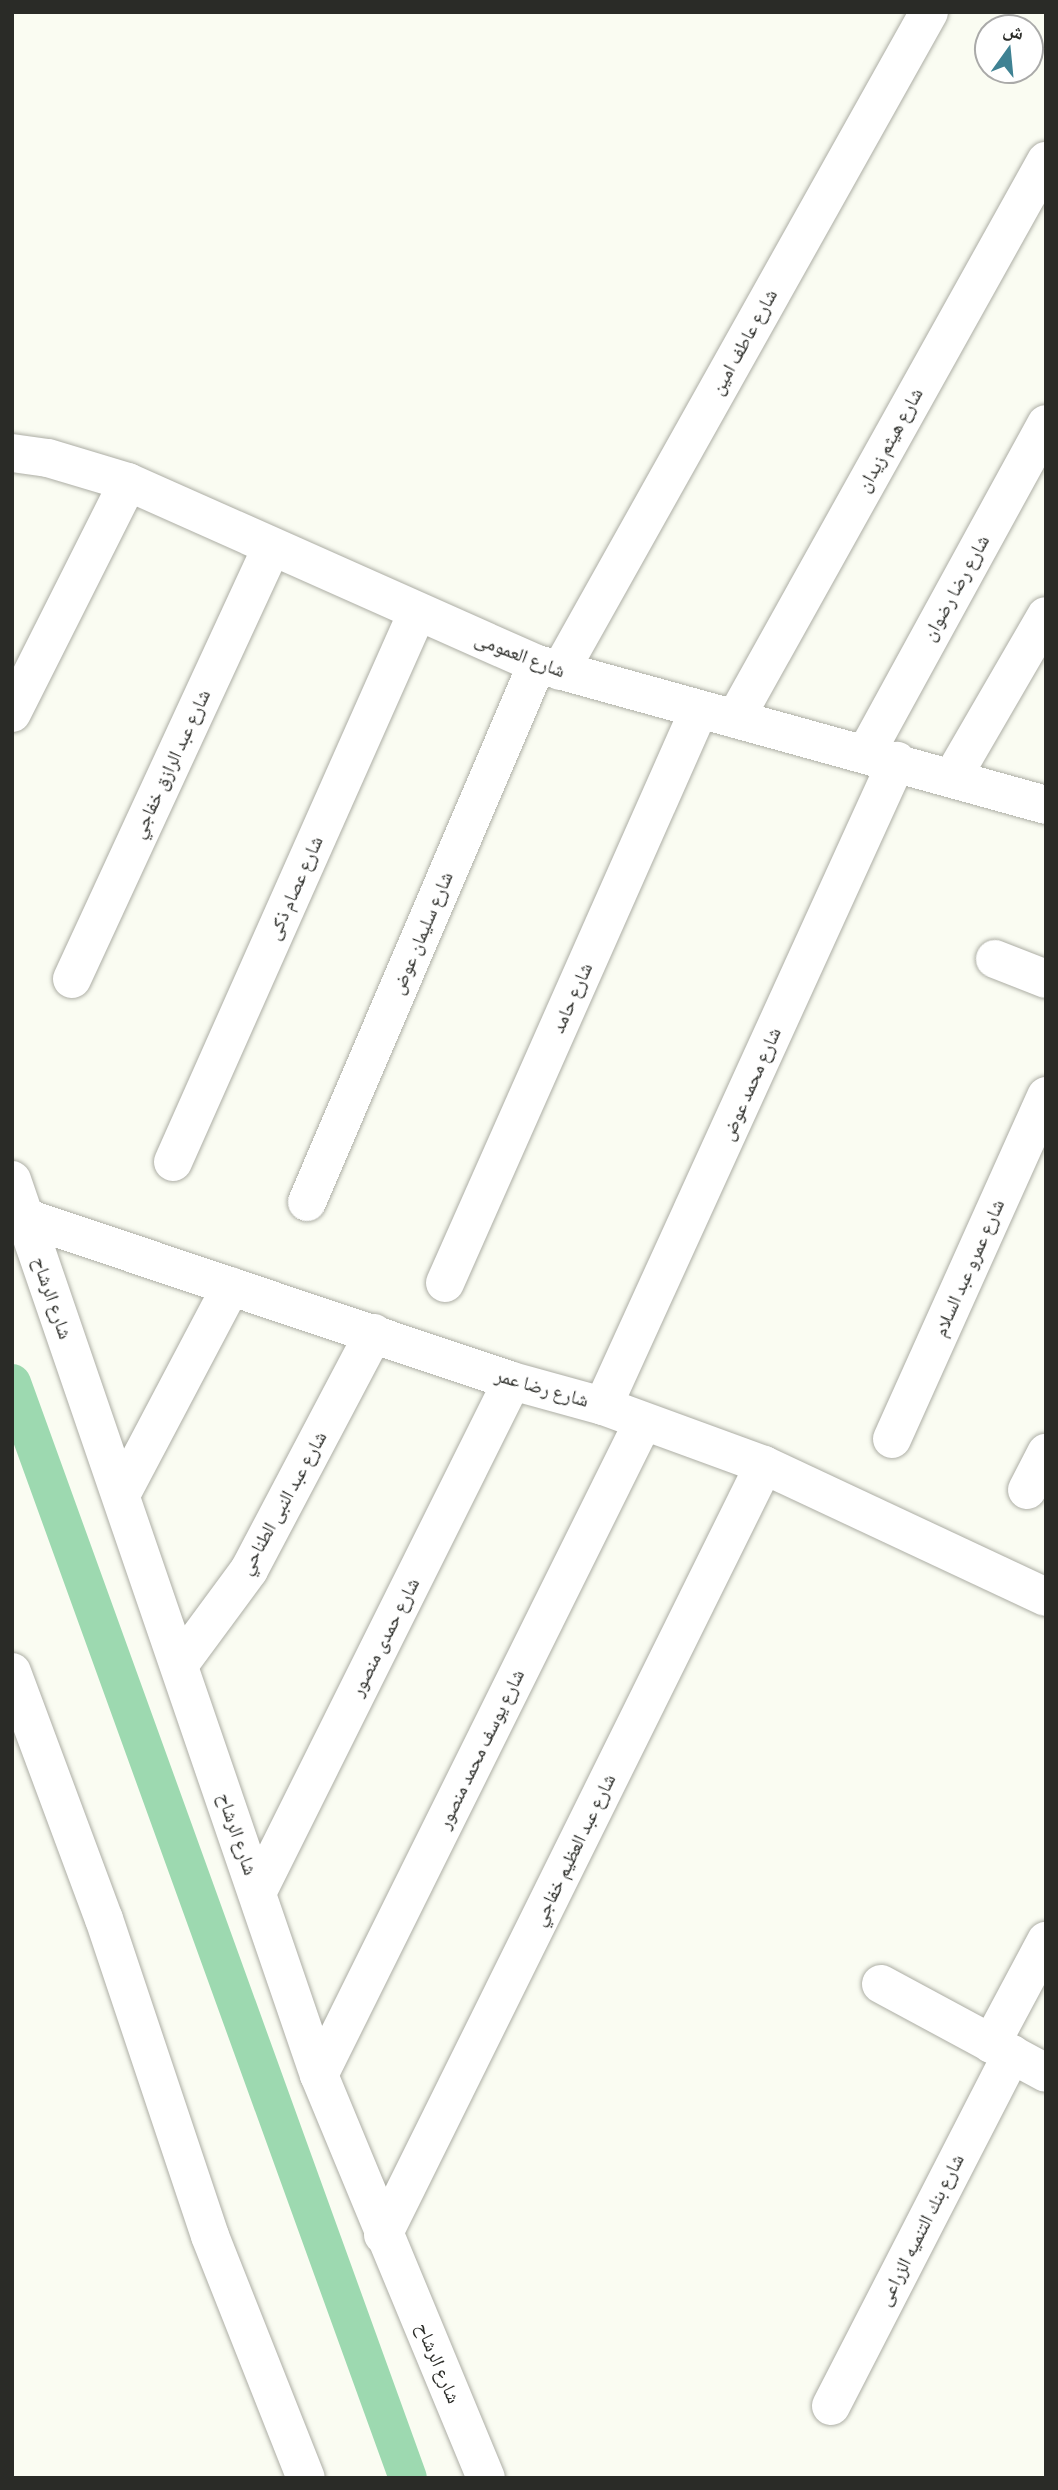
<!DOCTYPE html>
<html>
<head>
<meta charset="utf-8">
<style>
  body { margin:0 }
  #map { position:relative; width:1058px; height:2490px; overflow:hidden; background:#fafcf2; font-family:Manrope,"Noto Naskh Arabic",sans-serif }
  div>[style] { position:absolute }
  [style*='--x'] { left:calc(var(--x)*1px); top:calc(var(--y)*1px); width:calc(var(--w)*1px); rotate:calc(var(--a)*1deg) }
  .canal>* { height:38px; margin:-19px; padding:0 19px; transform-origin:19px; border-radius:19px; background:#9dd9b0 }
  .roads { filter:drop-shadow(0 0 2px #adaea5) drop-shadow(0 0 2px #adaea5) }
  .minor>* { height:38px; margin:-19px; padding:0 19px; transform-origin:19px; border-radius:19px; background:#fff }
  span { translate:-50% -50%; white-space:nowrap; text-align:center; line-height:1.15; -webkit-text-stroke:5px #fff; paint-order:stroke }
  .street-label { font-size:19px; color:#2a2b27 }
  .frame { position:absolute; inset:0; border:14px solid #2a2b27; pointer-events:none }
  .north { position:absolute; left:974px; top:14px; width:70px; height:70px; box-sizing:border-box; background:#fff; border:2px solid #aaaaa9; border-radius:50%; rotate:15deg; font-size:19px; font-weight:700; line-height:28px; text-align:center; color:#2a2b27 }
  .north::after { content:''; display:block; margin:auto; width:24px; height:32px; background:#3f8293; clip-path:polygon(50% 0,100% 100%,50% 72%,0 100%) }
</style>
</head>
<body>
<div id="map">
  <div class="canal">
    <i style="--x:12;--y:1383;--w:1164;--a:70.12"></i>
  </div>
  <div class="roads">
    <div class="minor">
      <i style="--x:12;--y:453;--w:36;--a:8"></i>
      <i style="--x:48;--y:458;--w:84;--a:16.7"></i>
      <i style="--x:128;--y:482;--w:448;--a:24"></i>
      <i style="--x:537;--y:664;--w:528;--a:15.48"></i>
      <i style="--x:560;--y:671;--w:755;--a:-60.75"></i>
      <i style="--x:12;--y:713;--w:258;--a:-63.3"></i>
      <i style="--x:735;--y:719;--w:639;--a:-60.87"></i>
      <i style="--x:866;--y:753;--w:375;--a:-61.3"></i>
      <i style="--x:952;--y:778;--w:187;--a:-59.9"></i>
      <i style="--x:995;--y:959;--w:55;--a:21.4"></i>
      <i style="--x:72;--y:979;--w:474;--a:-65.2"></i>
      <i style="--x:173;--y:1162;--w:601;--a:-66.04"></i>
      <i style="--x:12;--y:1180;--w:946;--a:71.07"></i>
      <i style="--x:319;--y:2075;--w:436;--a:67.5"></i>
      <i style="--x:307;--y:1202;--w:585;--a:-66.85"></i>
      <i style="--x:24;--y:1217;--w:515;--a:18.58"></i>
      <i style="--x:512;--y:1381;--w:94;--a:15.4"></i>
      <i style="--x:603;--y:1406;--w:171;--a:20.1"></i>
      <i style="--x:764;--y:1465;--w:311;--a:25.1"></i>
      <i style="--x:445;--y:1283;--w:625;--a:-66.1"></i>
      <i style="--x:603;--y:1406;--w:709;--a:-65.5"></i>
      <i style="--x:892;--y:1439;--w:376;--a:-65.8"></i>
      <i style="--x:1027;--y:1490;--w:42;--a:-62.8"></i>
      <i style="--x:121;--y:1495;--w:236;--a:-62.2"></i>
      <i style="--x:179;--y:1665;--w:118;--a:-53.6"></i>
      <i style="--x:249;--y:1570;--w:268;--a:-62.2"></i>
      <i style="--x:12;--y:1672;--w:264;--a:69.6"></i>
      <i style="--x:104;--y:1919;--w:334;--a:71.5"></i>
      <i style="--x:210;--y:2236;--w:260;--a:68.4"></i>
      <i style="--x:257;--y:1893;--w:572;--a:-63.52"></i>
      <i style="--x:881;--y:1984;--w:187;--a:28.3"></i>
      <i style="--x:991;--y:2044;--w:117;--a:-61.9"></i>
      <i style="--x:319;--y:2075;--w:727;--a:-63.61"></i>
      <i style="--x:383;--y:2235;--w:859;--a:-63.67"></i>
      <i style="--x:831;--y:2406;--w:396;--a:-62.8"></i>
    </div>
  </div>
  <div class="street-label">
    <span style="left:744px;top:342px;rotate:-61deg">شارع عاطف امين</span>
    <span style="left:890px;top:440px;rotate:-61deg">شارع هيثم زيدان</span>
    <span style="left:956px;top:588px;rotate:-61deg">شارع رضا رضوان</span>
    <span style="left:520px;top:655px;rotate:21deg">شارع العمومى</span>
    <span style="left:171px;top:764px;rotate:-65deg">شارع عبد الرازق خفاجي</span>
    <span style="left:295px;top:888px;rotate:-66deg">شارع عصام ذكى</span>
    <span style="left:422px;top:933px;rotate:-67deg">شارع سليمان عوض</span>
    <span style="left:572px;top:998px;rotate:-66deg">شارع حامد</span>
    <span style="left:751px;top:1084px;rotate:-66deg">شارع محمد عوض</span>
    <span style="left:969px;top:1268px;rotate:-66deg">شارع عمرو عبد السلام</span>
    <span style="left:52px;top:1298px;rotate:71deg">شارع الرشاح</span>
    <span style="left:542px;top:1388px;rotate:16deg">شارع رضا عمر</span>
    <span style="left:283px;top:1503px;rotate:-61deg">شارع عبد النبى الطناحي</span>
    <span style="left:385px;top:1637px;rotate:-63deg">شارع حمدى منصور</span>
    <span style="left:481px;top:1749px;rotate:-64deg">شارع يوسف محمد منصور</span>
    <span style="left:237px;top:1834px;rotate:71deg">شارع الرشاح</span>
    <span style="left:574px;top:1850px;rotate:-64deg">شارع عبد العظيم خفاجي</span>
    <span style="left:921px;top:2230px;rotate:-63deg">شارع بنك التنميه الزراعى</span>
    <span style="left:438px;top:2363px;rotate:67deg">شارع الرشاح</span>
  </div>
  <div class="frame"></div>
  <div class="north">ش</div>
</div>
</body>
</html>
